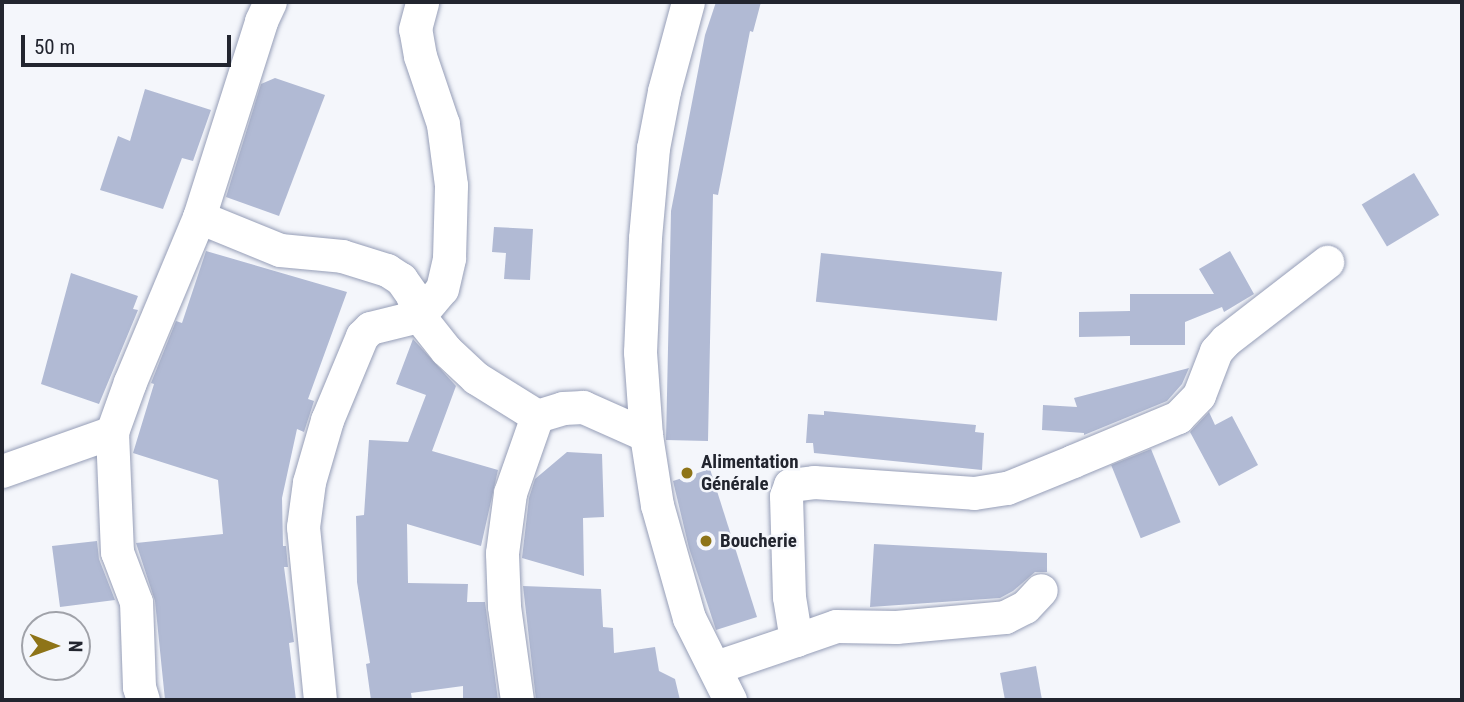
<!DOCTYPE html>
<html>
<head>
<meta charset="utf-8">
<style>
  body { margin:0 }
  #map { position:relative; width:1464px; height:702px; overflow:hidden; background:#f4f6fb; font-family:"Roboto Condensed",sans-serif }
  div>[style] { position:absolute }
  [style*='--x'] { left:calc(var(--x)*1px); top:calc(var(--y)*1px); width:calc(var(--w)*1px); rotate:calc(var(--a)*1deg) }
  .building>* { inset:0; background:#b1bad4; transform-origin:0 0 }
  .roads { filter:drop-shadow(0 0 2px #969eb7) drop-shadow(0 0 2px #969eb7) }
  .minor>* { height:33px; margin:-16.5px; padding:0 16.5px; transform-origin:16.5px; border-radius:16.5px; background:#fff }
  .dots>* { width:19px; height:19px; translate:-50% -50%; box-sizing:border-box; border:4px solid #f4f6fb; border-radius:50% }
  span { translate:-50% -50%; white-space:nowrap; text-align:center; line-height:1.15; -webkit-text-stroke:5px #f4f6fb; paint-order:stroke }
  .poi-label { font-size:19px; color:#22252f; font-weight:700 }
  .left { translate:0 -50%; text-align:left }
  .frame { position:absolute; inset:0; border:4px solid #22252f; pointer-events:none }
  .north { position:absolute; left:21px; top:611px; width:70px; height:70px; box-sizing:border-box; background:#f4f6fb; border:2px solid #a0a2a9; border-radius:50%; rotate:91deg; font-size:19px; font-weight:700; line-height:28px; text-align:center; color:#22252f }
  .north::after { content:''; display:block; margin:auto; width:24px; height:32px; background:#8e7418; clip-path:polygon(50% 0,100% 100%,50% 72%,0 100%) }
  .scale { position:absolute; left:21px; top:35px; width:210px; height:32px; box-sizing:border-box; border:4px solid #22252f; border-top:0; padding-left:9px; font-size:21px; line-height:24px; white-space:nowrap; color:#22252f; -webkit-text-stroke:5px #f4f6fb; paint-order:stroke }
</style>
</head>
<body>
<div id="map">
  <div class="building">
    <i style="clip-path:polygon(716px 2px,761px 2px,753px 32px,750px 31px,718px 195px,713px 194px,708px 441px,666px 440px,671px 211px,705px 35px)"></i>
    <i style="clip-path:polygon(275px 78px,325px 95px,279px 216px,226px 197px,261px 84px)"></i>
    <i style="clip-path:polygon(145px 89px,211px 110px,193px 161px,182px 158px,163px 209px,100px 190px,118px 136px,130px 141px)"></i>
    <i style="left:1414px;top:173px;width:49px;height:61px;rotate:59deg"></i>
    <i style="clip-path:polygon(494px 227px,533px 229px,530px 280px,504px 279px,506px 253px,492px 252px)"></i>
    <i style="clip-path:polygon(206px 251px,347px 292px,308px 399px,314px 401px,304px 432px,297px 429px,282px 498px,283px 546px,286px 546px,288px 567px,284px 567px,294px 642px,289px 643px,296px 700px,165px 700px,155px 601px,136px 543px,223px 534px,218px 480px,133px 453px,154px 384px,151px 383px,153px 378px,176px 321px,182px 323px)"></i>
    <i style="clip-path:polygon(1230px 251px,1254px 294px,1224px 312px,1222px 307px,1185px 322px,1185px 345px,1130px 345px,1130px 336px,1079px 337px,1079px 312px,1130px 311px,1130px 294px,1214px 294px,1199px 269px)"></i>
    <i style="left:821px;top:253px;width:182px;height:49px;rotate:6deg"></i>
    <i style="clip-path:polygon(71px 273px,138px 296px,133px 309px,138px 310px,99px 404px,41px 384px)"></i>
    <i style="clip-path:polygon(413px 339px,456px 386px,432px 451px,498px 470px,481px 546px,407px 524px,408px 583px,468px 584px,467px 602px,485px 602px,498px 700px,463px 700px,463px 686px,411px 693px,412px 700px,371px 700px,366px 664px,370px 663px,357px 582px,356px 516px,364px 515px,369px 440px,408px 442px,426px 395px,396px 384px)"></i>
    <i style="clip-path:polygon(1189px 368px,1182px 384px,1167px 401px,1084px 435px,1084px 433px,1042px 430px,1043px 405px,1077px 407px,1074px 398px)"></i>
    <i style="clip-path:polygon(824px 411px,976px 425px,975px 432px,984px 433px,982px 470px,814px 453px,813px 443px,806px 443px,808px 414px,824px 415px)"></i>
    <i style="clip-path:polygon(1209px 412px,1215px 425px,1232px 416px,1258px 465px,1219px 486px,1190px 432px)"></i>
    <i style="left:1151px;top:449px;width:79px;height:43px;rotate:68deg"></i>
    <i style="clip-path:polygon(567px 452px,602px 454px,604px 517px,583px 518px,584px 576px,522px 558px,529px 498px,535px 479px)"></i>
    <i style="clip-path:polygon(710px 469px,757px 617px,716px 630px,689px 548px,673px 481px)"></i>
    <i style="clip-path:polygon(97px 541px,99px 559px,115px 600px,60px 607px,52px 546px)"></i>
    <i style="clip-path:polygon(874px 544px,1047px 553px,1047px 572px,1035px 572px,1013px 591px,1000px 598px,870px 607px)"></i>
    <i style="clip-path:polygon(523px 586px,601px 589px,603px 627px,613px 628px,614px 653px,655px 647px,659px 671px,675px 679px,680px 700px,536px 700px)"></i>
    <i style="clip-path:polygon(1036px 666px,1042px 700px,1005px 700px,1000px 673px)"></i>
  </div>
  <div class="roads">
    <div class="minor">
      <i style="--x:688;--y:2;--w:92;--a:105.1"></i>
      <i style="--x:664;--y:91;--w:58;--a:100.9"></i>
      <i style="--x:653;--y:148;--w:90;--a:95.1"></i>
      <i style="--x:645;--y:238;--w:114;--a:92.5"></i>
      <i style="--x:640;--y:352;--w:83;--a:85.9"></i>
      <i style="--x:646;--y:435;--w:71;--a:81.1"></i>
      <i style="--x:657;--y:505;--w:117;--a:74.2"></i>
      <i style="--x:689;--y:618;--w:92;--a:63.4"></i>
      <i style="--x:199;--y:217;--w:87;--a:22.2"></i>
      <i style="--x:280;--y:250;--w:62;--a:5.5"></i>
      <i style="--x:342;--y:256;--w:47;--a:17.3"></i>
      <i style="--x:387;--y:270;--w:17;--a:33"></i>
      <i style="--x:401;--y:279;--w:19;--a:55"></i>
      <i style="--x:412;--y:295;--w:22;--a:72"></i>
      <i style="--x:419;--y:316;--w:43;--a:51.5"></i>
      <i style="--x:446;--y:350;--w:41;--a:43"></i>
      <i style="--x:476;--y:378;--w:72;--a:31.9"></i>
      <i style="--x:2;--y:471;--w:117;--a:-19.5"></i>
      <i style="--x:796;--y:640;--w:42;--a:-19.3"></i>
      <i style="--x:836;--y:626;--w:60;--a:1"></i>
      <i style="--x:896;--y:627;--w:109;--a:-5.2"></i>
      <i style="--x:1005;--y:617;--w:22;--a:-27"></i>
      <i style="--x:1025;--y:607;--w:23;--a:-47"></i>
      <i style="--x:716;--y:667;--w:84;--a:-18.6"></i>
      <i style="--x:796;--y:640;--w:44;--a:-99.2"></i>
      <i style="--x:789;--y:597;--w:101;--a:-91.7"></i>
      <i style="--x:786;--y:496;--w:12;--a:-70"></i>
      <i style="--x:790;--y:485;--w:24;--a:-7"></i>
      <i style="--x:814;--y:482;--w:160;--a:3.9"></i>
      <i style="--x:974;--y:493;--w:33;--a:-9"></i>
      <i style="--x:1007;--y:488;--w:71;--a:-22.2"></i>
      <i style="--x:1073;--y:461;--w:114;--a:-22.7"></i>
      <i style="--x:1178;--y:417;--w:30;--a:-46"></i>
      <i style="--x:1199;--y:395;--w:47;--a:-68.9"></i>
      <i style="--x:1216;--y:351;--w:15;--a:-48"></i>
      <i style="--x:1226;--y:340;--w:128;--a:-37.7"></i>
      <i style="--x:143;--y:700;--w:14;--a:-107"></i>
      <i style="--x:139;--y:687;--w:85;--a:-92"></i>
      <i style="--x:136;--y:602;--w:53;--a:-110.8"></i>
      <i style="--x:117;--y:552;--w:120;--a:-92.4"></i>
      <i style="--x:112;--y:432;--w:53;--a:-70.2"></i>
      <i style="--x:130;--y:382;--w:179;--a:-67.3"></i>
      <i style="--x:199;--y:217;--w:206;--a:-72.4"></i>
      <i style="--x:261;--y:21;--w:21;--a:-65"></i>
      <i style="--x:320;--y:700;--w:174;--a:-95.6"></i>
      <i style="--x:303;--y:527;--w:45;--a:-82.4"></i>
      <i style="--x:309;--y:482;--w:65;--a:-73.8"></i>
      <i style="--x:327;--y:420;--w:91;--a:-67.4"></i>
      <i style="--x:362;--y:336;--w:11;--a:-45"></i>
      <i style="--x:370;--y:328;--w:50;--a:-13.8"></i>
      <i style="--x:419;--y:316;--w:35;--a:-50"></i>
      <i style="--x:442;--y:289;--w:32;--a:-77"></i>
      <i style="--x:449;--y:258;--w:73;--a:-88.4"></i>
      <i style="--x:451;--y:185;--w:62;--a:-97.5"></i>
      <i style="--x:443;--y:124;--w:72;--a:-108.7"></i>
      <i style="--x:420;--y:56;--w:27;--a:-100"></i>
      <i style="--x:415;--y:29;--w:28;--a:-75"></i>
      <i style="--x:517;--y:700;--w:95;--a:-97.9"></i>
      <i style="--x:504;--y:606;--w:53;--a:-92.2"></i>
      <i style="--x:502;--y:553;--w:61;--a:-82.4"></i>
      <i style="--x:510;--y:493;--w:82;--a:-70.7"></i>
      <i style="--x:537;--y:416;--w:27;--a:-17"></i>
      <i style="--x:563;--y:408;--w:20;--a:-3"></i>
      <i style="--x:583;--y:407;--w:69;--a:24"></i>
    </div>
  </div>
  <div class="dots">
    <i style="left:687px;top:473px;background:#8e7418"></i>
    <i style="left:706px;top:541px;background:#8e7418"></i>
  </div>
  <div class="poi-label">
    <span class="left" style="left:701px;top:473px">Alimentation<br>Générale</span>
    <span class="left" style="left:720px;top:541px">Boucherie</span>
  </div>
  <div class="frame"></div>
  <div class="north">N</div>
  <div class="scale">50 m</div>
</div>
</body>
</html>
